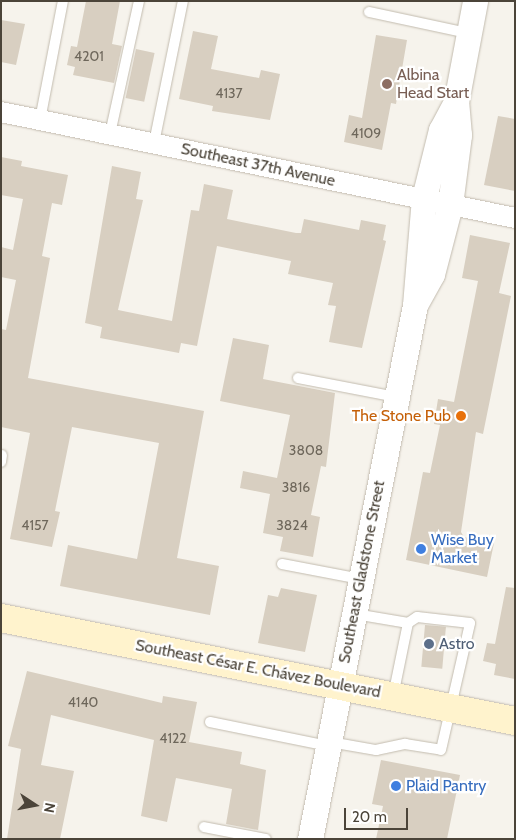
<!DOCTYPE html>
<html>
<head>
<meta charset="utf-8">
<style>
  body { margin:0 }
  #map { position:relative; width:516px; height:840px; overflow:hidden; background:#f6f3ec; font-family:Cabin,sans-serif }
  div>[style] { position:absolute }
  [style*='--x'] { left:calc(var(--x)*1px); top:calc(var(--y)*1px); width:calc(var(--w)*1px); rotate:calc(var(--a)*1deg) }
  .building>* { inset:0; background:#d8cfc1; transform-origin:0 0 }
  .roads { filter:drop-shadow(0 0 1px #c2bbae) drop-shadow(0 0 1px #c2bbae) }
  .service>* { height:10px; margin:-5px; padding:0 5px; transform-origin:5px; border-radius:5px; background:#fff }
  .minor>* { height:20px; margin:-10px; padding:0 10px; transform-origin:10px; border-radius:10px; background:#fff }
  .tertiary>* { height:25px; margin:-12.5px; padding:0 12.5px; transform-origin:12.5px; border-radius:12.5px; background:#fff }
  .secondary>* { height:28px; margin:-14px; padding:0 14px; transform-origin:14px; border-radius:14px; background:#fff3cd }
  .dots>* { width:14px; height:14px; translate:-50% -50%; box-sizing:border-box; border:2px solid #fff; border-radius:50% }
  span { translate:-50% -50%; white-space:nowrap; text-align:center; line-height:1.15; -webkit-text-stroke:4.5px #fff; paint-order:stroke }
  .number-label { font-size:14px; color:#6e675b }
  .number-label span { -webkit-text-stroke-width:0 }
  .education-label { font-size:16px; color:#785e54 }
  .left { translate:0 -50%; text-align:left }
  .street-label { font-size:16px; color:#4b4439 }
  .food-label { font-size:16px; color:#c56008 }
  .right { translate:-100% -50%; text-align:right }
  .shop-label { font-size:16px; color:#366cbe }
  .service-label { font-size:16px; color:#4e5e75 }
  .frame { position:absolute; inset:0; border:2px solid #4b4439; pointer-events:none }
  .north { position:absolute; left:10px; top:780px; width:50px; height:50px; -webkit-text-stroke:4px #fff; paint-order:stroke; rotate:101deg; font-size:14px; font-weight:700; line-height:20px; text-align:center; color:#4b4439 }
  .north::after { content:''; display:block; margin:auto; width:18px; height:22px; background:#4b4439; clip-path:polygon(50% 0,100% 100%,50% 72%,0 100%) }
  .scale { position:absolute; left:344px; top:808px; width:64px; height:22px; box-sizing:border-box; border:2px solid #4b4439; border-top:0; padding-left:6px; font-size:15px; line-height:18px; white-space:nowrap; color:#4b4439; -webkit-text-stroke:4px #fff; paint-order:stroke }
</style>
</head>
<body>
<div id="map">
  <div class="building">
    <i style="clip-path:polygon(86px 1px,120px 1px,112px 44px,122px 46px,114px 83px,73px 75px,75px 67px,67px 65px,71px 46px,77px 47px)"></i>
    <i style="clip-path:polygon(1px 20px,25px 24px,16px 65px,1px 62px)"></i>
    <i style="clip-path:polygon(193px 31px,218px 36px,211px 69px,259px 78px,261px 70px,280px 74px,270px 120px,212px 111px,213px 106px,179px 99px)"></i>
    <i style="clip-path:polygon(376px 35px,407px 40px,396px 104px,391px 103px,382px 150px,344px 142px,349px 115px,362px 118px)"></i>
    <i style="left:136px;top:49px;width:19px;height:50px;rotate:12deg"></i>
    <i style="clip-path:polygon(498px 116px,515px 119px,515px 191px,484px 185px)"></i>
    <i style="clip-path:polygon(1px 157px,22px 161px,21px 166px,68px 175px,62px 205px,52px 203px,42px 256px,50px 258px,28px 378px,204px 411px,177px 558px,219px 566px,210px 615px,60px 586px,68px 545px,137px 559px,159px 443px,72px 427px,55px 511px,60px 512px,52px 547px,10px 539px,30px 433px,1px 427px,1px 329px,6px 330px,16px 280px,1px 277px,1px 247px,13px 250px,23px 199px,1px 195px)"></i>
    <i style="clip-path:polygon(112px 166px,141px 172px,136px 199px,143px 200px,118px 310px,172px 321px,191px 210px,199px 211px,204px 184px,233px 190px,227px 219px,296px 233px,301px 233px,304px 219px,359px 230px,361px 220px,386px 225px,383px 240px,386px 241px,362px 348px,329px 342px,336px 306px,328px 305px,333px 283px,288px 274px,291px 261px,217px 246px,197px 346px,181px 343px,179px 353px,100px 338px,102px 327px,85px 323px)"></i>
    <i style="clip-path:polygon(470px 235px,510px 243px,499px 293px,511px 296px,483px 434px,476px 432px,461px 532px,464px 537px,494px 543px,487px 577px,406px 560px,423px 472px,430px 473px,440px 425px,434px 424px,438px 399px,454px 402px,478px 281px,462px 278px)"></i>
    <i style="clip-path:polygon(233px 338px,269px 345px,263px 379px,335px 393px,326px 467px,321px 466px,311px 515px,320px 517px,313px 557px,280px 551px,283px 537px,263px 533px,270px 494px,240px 488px,243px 471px,277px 478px,290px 415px,220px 401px)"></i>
    <i style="clip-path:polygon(506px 587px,515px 588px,515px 679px,494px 675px,496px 664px,483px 661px,487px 643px,495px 644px)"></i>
    <i style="clip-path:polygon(281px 588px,317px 595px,305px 652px,258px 643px,268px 595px,278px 597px)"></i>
    <i style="left:425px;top:625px;width:21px;height:42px;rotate:5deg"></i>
    <i style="clip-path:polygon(27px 671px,162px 703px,163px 696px,197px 702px,189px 742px,242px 752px,240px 764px,266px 770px,258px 830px,226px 824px,232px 789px,176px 778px,167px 822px,141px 816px,154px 740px,51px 715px,41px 765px,74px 771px,60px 839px,7px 839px,21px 749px,8px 746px)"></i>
    <i style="clip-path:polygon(381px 760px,460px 775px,447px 839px,376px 839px,383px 806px,372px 804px)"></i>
  </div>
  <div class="roads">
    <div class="service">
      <i style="--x:369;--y:12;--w:101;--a:12"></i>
      <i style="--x:40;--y:120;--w:121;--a:-79.1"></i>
      <i style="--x:110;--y:134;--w:136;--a:-77.7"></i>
      <i style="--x:154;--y:143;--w:145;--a:-78.5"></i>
      <i style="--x:298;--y:378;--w:101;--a:10.9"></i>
      <i style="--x:1;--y:462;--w:7;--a:-82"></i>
      <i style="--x:282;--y:564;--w:80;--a:10.8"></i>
      <i style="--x:355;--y:614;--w:54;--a:9.6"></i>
      <i style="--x:408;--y:623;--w:75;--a:101.6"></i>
      <i style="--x:210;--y:722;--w:120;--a:11.5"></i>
      <i style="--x:330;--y:742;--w:47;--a:9.9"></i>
      <i style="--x:376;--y:750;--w:30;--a:-12"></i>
      <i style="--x:405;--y:744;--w:36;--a:9"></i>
      <i style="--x:441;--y:750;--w:130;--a:-77.1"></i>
      <i style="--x:470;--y:623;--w:53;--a:-173.5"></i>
      <i style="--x:417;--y:617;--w:11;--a:146"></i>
      <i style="--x:204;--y:827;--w:63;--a:11"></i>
    </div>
    <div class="minor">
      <i style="--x:1;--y:112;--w:525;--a:11.65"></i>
    </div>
    <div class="tertiary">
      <i style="--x:416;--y:303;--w:33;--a:-61"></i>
      <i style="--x:432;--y:274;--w:71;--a:-75.4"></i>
      <i style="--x:450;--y:205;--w:71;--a:-82.7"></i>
      <i style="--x:459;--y:135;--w:33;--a:-95"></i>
      <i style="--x:456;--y:102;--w:103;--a:-79.3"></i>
      <i style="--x:310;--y:839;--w:544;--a:-78.88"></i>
      <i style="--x:415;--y:305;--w:107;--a:-85.2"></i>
      <i style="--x:424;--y:198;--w:70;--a:-76"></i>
      <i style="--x:441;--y:130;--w:32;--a:-62"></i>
    </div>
    <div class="secondary">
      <i style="--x:1;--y:618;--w:524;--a:11.33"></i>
    </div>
  </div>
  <div class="dots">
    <i style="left:387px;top:84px;background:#8d6e63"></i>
    <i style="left:461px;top:416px;background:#e8710a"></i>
    <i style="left:421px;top:549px;background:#3f7fe0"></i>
    <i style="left:429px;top:644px;background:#5c6f8a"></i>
    <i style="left:396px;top:786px;background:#3f7fe0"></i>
  </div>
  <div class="number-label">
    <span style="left:89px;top:56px">4201</span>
    <span style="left:229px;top:93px">4137</span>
    <span style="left:366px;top:133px">4109</span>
    <span style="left:306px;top:450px">3808</span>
    <span style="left:296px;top:487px">3816</span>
    <span style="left:35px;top:525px">4157</span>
    <span style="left:292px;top:525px">3824</span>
    <span style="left:83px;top:702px">4140</span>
    <span style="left:173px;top:738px">4122</span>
  </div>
  <div class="education-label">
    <span class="left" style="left:397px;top:84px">Albina<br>Head Start</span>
  </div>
  <div class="street-label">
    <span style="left:258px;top:165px;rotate:12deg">Southeast 37th Avenue</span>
    <span style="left:362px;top:572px;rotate:-79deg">Southeast Gladstone Street</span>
    <span style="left:258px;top:669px;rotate:11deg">Southeast César E. Chávez Boulevard</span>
  </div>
  <div class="food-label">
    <span class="right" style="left:451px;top:416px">The Stone Pub</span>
  </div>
  <div class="shop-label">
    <span class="left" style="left:431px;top:549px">Wise Buy<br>Market</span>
    <span class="left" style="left:406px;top:786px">Plaid Pantry</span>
  </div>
  <div class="service-label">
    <span class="left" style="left:439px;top:644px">Astro</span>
  </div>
  <div class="frame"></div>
  <div class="north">N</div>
  <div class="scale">20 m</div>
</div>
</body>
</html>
